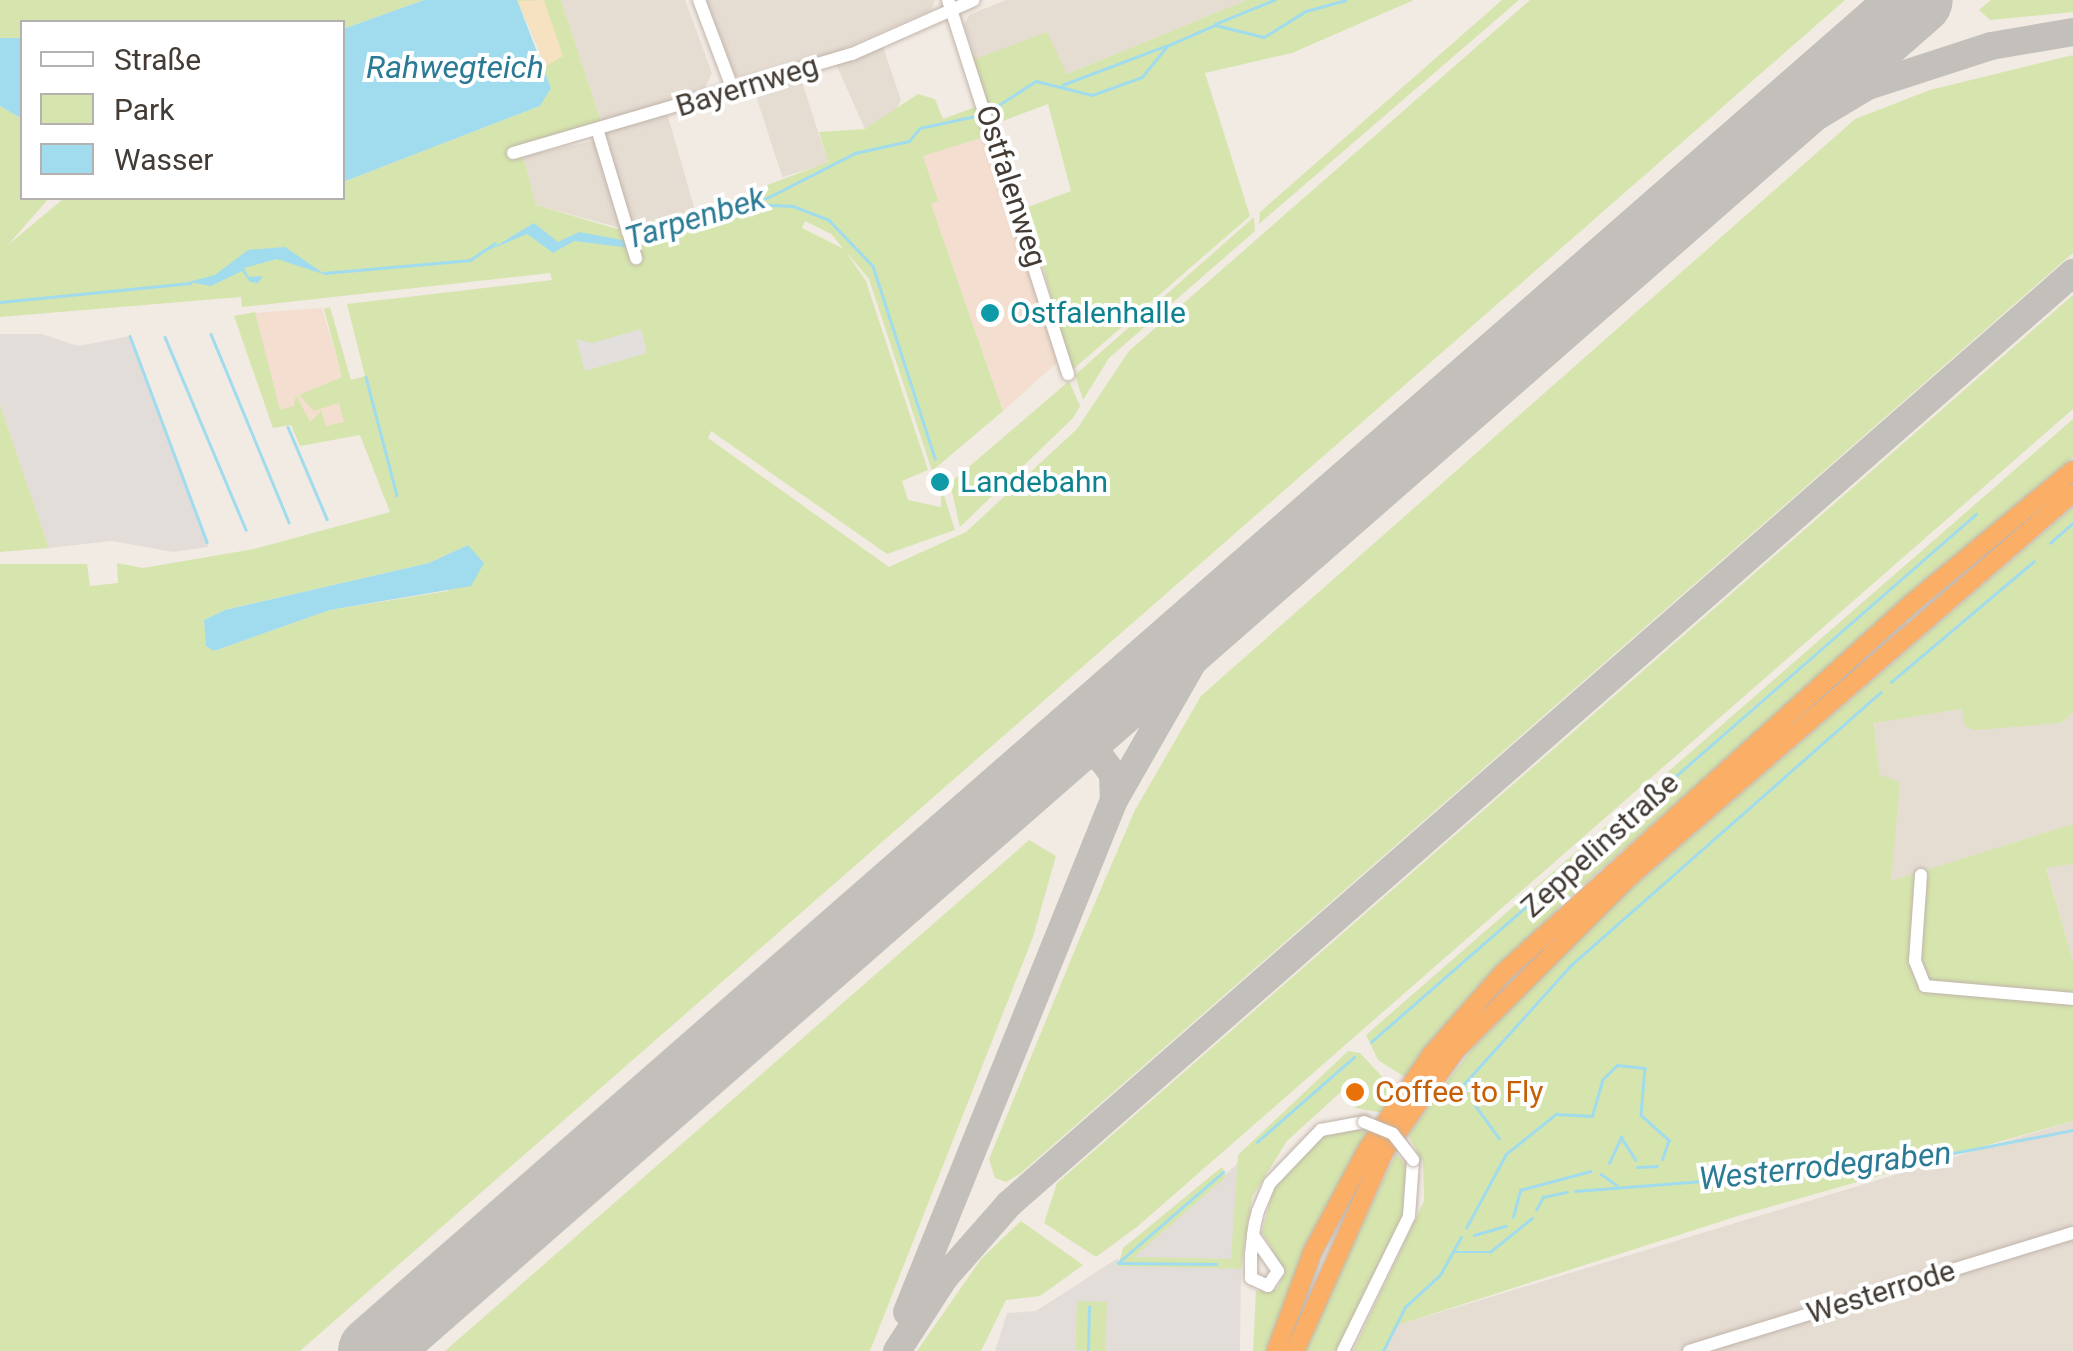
<!DOCTYPE html>
<html>
<head>
<meta charset="utf-8">
<style>
  body { margin:0 }
  #map { position:relative; width:2073px; height:1351px; overflow:hidden; background:#f2ebe4; font-family:Roboto,sans-serif }
  div>[style] { position:absolute }
  [style*='--x'] { left:calc(var(--x)*1px); top:calc(var(--y)*1px); width:calc(var(--w)*1px); rotate:calc(var(--a)*1deg) }
  .residential>* { inset:0; background:#e5dcd2; transform-origin:0 0 }
  .commercial>* { inset:0; background:#f4decf }
  .industrial>* { inset:0; background:#e3ddd9 }
  .green>* { inset:0; background:#d6e5ad; transform-origin:0 0 }
  .sand>* { inset:0; background:#f6e1c0 }
  .parking>* { inset:0; background:#e2dfdc }
  .water>* { inset:0; background:#a1dcee }
  .stream>* { height:2.5px; margin:-1.25px; padding:0 1.25px; transform-origin:1.25px; border-radius:1.25px; background:#a1dcee }
  .taxiway>* { height:28px; margin:-14px; padding:0 14px; transform-origin:14px; border-radius:14px; background:#c3c0bc }
  .runway>* { height:70px; margin:-35px; padding:0 35px; transform-origin:35px; border-radius:35px; background:#c3c0bc }
  .roads { filter:drop-shadow(0 0 2px #c0b4aa) drop-shadow(0 0 2px #c0b4aa) }
  .minor>* { height:12px; margin:-6px; padding:0 6px; transform-origin:6px; border-radius:6px; background:#fff }
  .highway>* { height:18px; margin:-9px; padding:0 9px; transform-origin:9px; border-radius:9px; background:#faae66 }
  .bridges { filter:drop-shadow(0 0 2px #c0b4aa) drop-shadow(0 0 2px #c0b4aa) }
  .minor-bridge>* { height:12px; margin:-6px; padding:0 6px; transform-origin:6px; border-radius:6px; background:#fff }
  .dots>* { width:28px; height:28px; translate:-50% -50%; box-sizing:border-box; border:5px solid #fff; border-radius:50% }
  span { translate:-50% -50%; white-space:nowrap; text-align:center; line-height:1.15; -webkit-text-stroke:8px #fff; paint-order:stroke }
  .street-label { font-size:30px; color:#433b34 }
  .culture-label { font-size:30px; color:#0d838f }
  .left { translate:0 -50%; text-align:left }
  .food-label { font-size:30px; color:#c56008 }
  .water-label { font-size:32px; color:#2c7b95; font-style:italic }
  .legend { position:absolute; left:20px; top:20px; width:325px; height:180px; box-sizing:border-box; background:#fff; border:2px solid #b4b1ae; margin:0; padding:12px 18px; list-style:none; font-size:30px; color:#433b34 }
  .legend li { display:flex; align-items:center; gap:20px; height:50px }
  .legend b { width:50px; border:2px solid #b4b1ae }
</style>
</head>
<body>
<div id="map">
  <div class="residential">
    <i style="clip-path:polygon(561px 0,685px 0,712px 73px,703px 92px,601px 121px)"></i>
    <i style="clip-path:polygon(706px 0,935px 0,931px 10px,827px 56px,749px 78px,735px 76px)"></i>
    <i style="clip-path:polygon(1006px 0,1247px 0,1067px 74px,976px 59px,964px 25px,969px 15px)"></i>
    <i style="clip-path:polygon(883px 47px,901px 100px,891px 119px,865px 129px,835px 62px)"></i>
    <i style="left:799px;top:73px;width:94px;height:48px;rotate:72deg"></i>
    <i style="left:667px;top:113px;width:103px;height:67px;rotate:74deg"></i>
    <i style="clip-path:polygon(598px 140px,624px 229px,536px 205px,523px 156px)"></i>
    <i style="clip-path:polygon(1963px 709px,2018px 724px,2061px 723px,2073px 712px,2073px 824px,1890px 882px,1900px 782px,1880px 776px,1874px 722px)"></i>
    <i style="clip-path:polygon(2073px 864px,2073px 961px,2046px 867px)"></i>
    <i style="clip-path:polygon(2073px 1121px,2073px 1351px,1386px 1351px,1398px 1325px)"></i>
  </div>
  <div class="commercial">
    <i style="clip-path:polygon(987px 136px,1042px 305px,1033px 320px,1047px 322px,1060px 360px,1003px 411px,931px 204px,937px 201px,923px 155px)"></i>
    <i style="clip-path:polygon(322px 308px,355px 420px,308px 436px,300px 416px,277px 418px,253px 313px)"></i>
  </div>
  <div class="industrial">
    <i style="clip-path:polygon(0 334px,42px 334px,78px 346px,130px 336px,208px 547px,173px 552px,112px 541px,49px 548px,0 405px)"></i>
    <i style="clip-path:polygon(1238px 1163px,1231px 1269px,1241px 1269px,1240px 1351px,995px 1351px,1007px 1313px,1036px 1311px,1118px 1258px,1118px 1265px,1132px 1258px)"></i>
  </div>
  <div class="green">
    <i style="clip-path:polygon(0 0,424px 0,343px 29px,342px 22px,22px 22px,22px 38px,0 38px)"></i>
    <i style="clip-path:polygon(evenodd,517px 0,561px 0,601px 121px,509px 149px,523px 156px,536px 205px,617px 229px,696px 212px,828px 162px,819px 132px,865px 129px,918px 94px,935px 99px,943px 119px,975px 107px,987px 136px,923px 156px,938px 201px,931px 204px,1003px 411px,932px 471px,869px 279px,831px 234px,805px 221px,802px 228px,844px 249px,866px 281px,928px 470px,902px 481px,908px 500px,941px 507px,941px 486px,955px 530px,887px 554px,711px 431px,708px 438px,889px 567px,966px 532px,1077px 429px,1129px 351px,1530px 0,1845px 0,300px 1351px,0 1351px,0 564px,87px 564px,90px 586px,118px 583px,117px 563px,143px 568px,254px 549px,390px 512px,360px 435px,300px 446px,291px 425px,273px 428px,234px 316px,255px 312px,280px 410px,294px 406px,296px 395px,310px 422px,321px 411px,326px 426px,344px 422px,339px 403px,314px 411px,299px 395px,342px 377px,324px 309px,330px 307px,351px 380px,365px 376px,347px 304px,552px 280px,550px 273px,242px 307px,241px 297px,0 317px,0 106px,22px 119px,22px 198px,49px 198px,8px 245px,63px 199px,342px 198px,343px 182px,540px 106px,546px 66px,517px 0,468px 545px,448px 591px,330px 610px,214px 651px,204px 620px,225px 610px,429px 563px,468px 545px)"></i>
    <i style="clip-path:polygon(1247px 0,1414px 0,1292px 53px,1205px 73px,1250px 216px,1070px 372px,1028px 207px,1071px 191px,1048px 104px,995px 124px,960px 26px,976px 59px,1047px 32px,1067px 74px)"></i>
    <i style="clip-path:polygon(1502px 0,1519px 0,1259px 224px,1260px 212px)"></i>
    <i style="clip-path:polygon(1991px 0,2073px 0,2073px 12px,1990px 20px,1979px 10px)"></i>
    <i style="clip-path:polygon(2073px 55px,2073px 253px,1021px 1173px,1006px 1182px,995px 1178px,989px 1159px,1079px 940px,1135px 810px,1201px 696px,1855px 119px,1930px 90px)"></i>
    <i style="clip-path:polygon(1254px 217px,1255px 231px,1109px 358px,1083px 400px,1075px 375px)"></i>
    <i style="clip-path:polygon(2073px 295px,2073px 409px,1138px 1226px,1096px 1257px,1044px 1223px,1057px 1183px)"></i>
    <i style="clip-path:polygon(1069px 381px,1080px 406px,1073px 418px,960px 527px,950px 483px)"></i>
    <i style="clip-path:polygon(0 405px,49px 548px,0 552px)"></i>
    <i style="clip-path:polygon(2073px 419px,2073px 457px,1567px 899px,1405px 1077px,1378px 1060px,1366px 1035px)"></i>
    <i style="clip-path:polygon(2073px 507px,2073px 712px,2061px 723px,1975px 730px,1965px 726px,1962px 709px,1874px 723px,1880px 775px,1900px 782px,1891px 881px,2073px 824px,2073px 864px,2046px 868px,2073px 961px,2073px 1121px,1741px 1215px,1398px 1325px,1386px 1351px,1353px 1351px,1424px 1201px,1423px 1162px,1408px 1135px,1471px 1050px,1598px 917px)"></i>
    <i style="clip-path:polygon(1029px 840px,1056px 856px,1033px 937px,870px 1351px,445px 1351px)"></i>
    <i style="clip-path:polygon(1348px 1051px,1360px 1053px,1388px 1083px,1389px 1105px,1384px 1113px,1355px 1108px,1367px 1091px,1354px 1080px,1287px 1141px,1252px 1197px,1241px 1269px,1118px 1266px,1123px 1248px,1222px 1167px,1226px 1177px,1134px 1257px,1231px 1259px,1238px 1155px)"></i>
    <i style="clip-path:polygon(1354px 1129px,1371px 1132px,1269px 1351px,1253px 1351px,1256px 1291px,1277px 1289px,1285px 1272px,1262px 1232px,1273px 1190px,1322px 1137px)"></i>
    <i style="clip-path:polygon(1396px 1153px,1408px 1168px,1408px 1200px,1397px 1232px,1337px 1351px,1302px 1351px)"></i>
    <i style="clip-path:polygon(1021px 1221px,1083px 1265px,1040px 1296px,1006px 1300px,981px 1351px,917px 1351px,981px 1259px)"></i>
    <i style="left:1107px;top:1302px;width:49px;height:30px;rotate:92deg"></i>
  </div>
  <div class="sand">
    <i style="clip-path:polygon(544px 0,563px 56px,546px 66px,518px 1px)"></i>
  </div>
  <div class="parking">
    <i style="clip-path:polygon(641px 329px,647px 353px,585px 371px,576px 339px,592px 343px)"></i>
  </div>
  <div class="water">
    <i style="clip-path:polygon(424px 0,517px 0,551px 88px,540px 106px,343px 182px,343px 29px)"></i>
    <i style="clip-path:polygon(0 38px,22px 38px,22px 119px,0 106px)"></i>
    <i style="clip-path:polygon(534px 223px,558px 242px,579px 232px,628px 241px,630px 248px,574px 241px,553px 253px,527px 234px,489px 250px)"></i>
    <i style="clip-path:polygon(285px 247px,326px 275px,277px 259px,244px 268px,249px 277px,263px 276px,258px 283px,250px 282px,242px 271px,211px 286px,188px 282px,215px 275px,248px 250px)"></i>
    <i style="clip-path:polygon(468px 545px,484px 563px,471px 586px,330px 610px,214px 651px,206px 646px,204px 620px,225px 610px,429px 563px)"></i>
  </div>
  <div class="stream">
    <i style="--x:1215;--y:24;--w:64;--a:-22.1"></i>
    <i style="--x:1062;--y:85;--w:110;--a:-20.7"></i>
    <i style="--x:988;--y:112;--w:57;--a:-32.9"></i>
    <i style="--x:1036;--y:81;--w:58;--a:14"></i>
    <i style="--x:1092;--y:95;--w:53;--a:-19.8"></i>
    <i style="--x:1142;--y:77;--w:40;--a:-51"></i>
    <i style="--x:1167;--y:46;--w:52;--a:-23.6"></i>
    <i style="--x:1215;--y:25;--w:50;--a:13.8"></i>
    <i style="--x:1264;--y:37;--w:49;--a:-31.8"></i>
    <i style="--x:1306;--y:11;--w:41;--a:-15.4"></i>
    <i style="--x:749;--y:204;--w:44;--a:2.6"></i>
    <i style="--x:793;--y:206;--w:39;--a:21"></i>
    <i style="--x:829;--y:220;--w:64;--a:46.3"></i>
    <i style="--x:873;--y:266;--w:202;--a:72.1"></i>
    <i style="--x:636;--y:242;--w:140;--a:-18.7"></i>
    <i style="--x:769;--y:197;--w:97;--a:-27.1"></i>
    <i style="--x:855;--y:153;--w:55;--a:-12.5"></i>
    <i style="--x:909;--y:141;--w:17;--a:-50"></i>
    <i style="--x:920;--y:128;--w:61;--a:-12.2"></i>
    <i style="--x:324;--y:273;--w:147;--a:-5.1"></i>
    <i style="--x:470;--y:260;--w:30;--a:-34"></i>
    <i style="--x:0;--y:302;--w:191;--a:-5.7"></i>
    <i style="--x:211;--y:334;--w:204;--a:67.5"></i>
    <i style="--x:130;--y:336;--w:220;--a:69.5"></i>
    <i style="--x:165;--y:337;--w:209;--a:67.2"></i>
    <i style="--x:366;--y:377;--w:122;--a:75.3"></i>
    <i style="--x:288;--y:427;--w:100;--a:67"></i>
    <i style="--x:2050;--y:543;--w:30;--a:-41"></i>
    <i style="--x:1891;--y:682;--w:187;--a:-40.2"></i>
    <i style="--x:1371;--y:1042;--w:803;--a:-41.11"></i>
    <i style="--x:1466;--y:1094;--w:9;--a:-108"></i>
    <i style="--x:1463;--y:1085;--w:160;--a:-48"></i>
    <i style="--x:1570;--y:966;--w:414;--a:-41.4"></i>
    <i style="--x:1475;--y:1105;--w:41;--a:54"></i>
    <i style="--x:1257;--y:1142;--w:129;--a:-41.2"></i>
    <i style="--x:1609;--y:1163;--w:29;--a:-65"></i>
    <i style="--x:1621;--y:1137;--w:27;--a:57"></i>
    <i style="--x:1637;--y:1167;--w:20;--a:-3"></i>
    <i style="--x:1601;--y:1174;--w:19;--a:35"></i>
    <i style="--x:1575;--y:1191;--w:307;--a:-4.5"></i>
    <i style="--x:1881;--y:1167;--w:196;--a:-10.9"></i>
    <i style="--x:1536;--y:1210;--w:15;--a:-62"></i>
    <i style="--x:1543;--y:1197;--w:24;--a:-12"></i>
    <i style="--x:1513;--y:1217;--w:28;--a:-75"></i>
    <i style="--x:1520;--y:1190;--w:73;--a:-15"></i>
    <i style="--x:1466;--y:1228;--w:84;--a:-61.6"></i>
    <i style="--x:1506;--y:1154;--w:64;--a:-38.7"></i>
    <i style="--x:1556;--y:1114;--w:36;--a:3"></i>
    <i style="--x:1592;--y:1116;--w:37;--a:-74"></i>
    <i style="--x:1602;--y:1080;--w:21;--a:-45"></i>
    <i style="--x:1617;--y:1065;--w:28;--a:6"></i>
    <i style="--x:1645;--y:1068;--w:47;--a:94.9"></i>
    <i style="--x:1641;--y:1115;--w:38;--a:42"></i>
    <i style="--x:1669;--y:1140;--w:20;--a:108"></i>
    <i style="--x:1474;--y:1235;--w:33;--a:-16"></i>
    <i style="--x:1453;--y:1252;--w:37;--a:0"></i>
    <i style="--x:1490;--y:1252;--w:54;--a:-39"></i>
    <i style="--x:1118;--y:1263;--w:139;--a:-40.9"></i>
    <i style="--x:1120;--y:1263;--w:96;--a:0.6"></i>
    <i style="--x:1088;--y:1351;--w:44;--a:-88.7"></i>
    <i style="--x:1383;--y:1351;--w:49;--a:-63.4"></i>
    <i style="--x:1405;--y:1307;--w:47;--a:-42.4"></i>
    <i style="--x:1440;--y:1275;--w:43;--a:-61.1"></i>
  </div>
  <div class="taxiway">
    <i style="--x:1714;--y:178;--w:179;--a:-30.9"></i>
    <i style="--x:1868;--y:86;--w:129;--a:-18"></i>
    <i style="--x:1991;--y:46;--w:83;--a:-9.7"></i>
    <i style="--x:1054;--y:755;--w:24;--a:-15"></i>
    <i style="--x:1077;--y:749;--w:26;--a:21"></i>
    <i style="--x:1101;--y:758;--w:20;--a:53"></i>
    <i style="--x:1113;--y:774;--w:26;--a:88"></i>
    <i style="--x:907;--y:1312;--w:552;--a:-67.99"></i>
    <i style="--x:1114;--y:800;--w:165;--a:-60.2"></i>
    <i style="--x:1196;--y:657;--w:170;--a:-47.4"></i>
    <i style="--x:897;--y:1351;--w:87;--a:-57.2"></i>
    <i style="--x:944;--y:1278;--w:98;--a:-48.7"></i>
    <i style="--x:1009;--y:1204;--w:1414;--a:-41.19"></i>
  </div>
  <div class="runway">
    <i style="--x:373;--y:1351;--w:2052;--a:-41.17"></i>
  </div>
  <div class="roads">
    <div class="minor">
      <i style="--x:699;--y:0;--w:96;--a:69.3"></i>
      <i style="--x:948;--y:0;--w:393;--a:72.2"></i>
      <i style="--x:598;--y:132;--w:132;--a:73.2"></i>
      <i style="--x:513;--y:153;--w:353;--a:-16.3"></i>
      <i style="--x:852;--y:54;--w:133;--a:-23.9"></i>
      <i style="--x:1921;--y:875;--w:86;--a:94"></i>
      <i style="--x:1915;--y:961;--w:27;--a:68"></i>
      <i style="--x:1925;--y:986;--w:149;--a:5"></i>
      <i style="--x:1253;--y:1235;--w:44;--a:55.2"></i>
      <i style="--x:1278;--y:1271;--w:18;--a:124"></i>
      <i style="--x:1268;--y:1286;--w:19;--a:-155"></i>
      <i style="--x:1251;--y:1278;--w:23;--a:-90"></i>
      <i style="--x:1251;--y:1255;--w:20;--a:-84"></i>
      <i style="--x:1253;--y:1235;--w:12;--a:-81"></i>
      <i style="--x:1255;--y:1223;--w:12;--a:-76"></i>
      <i style="--x:1258;--y:1211;--w:30;--a:-67"></i>
      <i style="--x:1270;--y:1183;--w:74;--a:-46.1"></i>
      <i style="--x:1321;--y:1130;--w:44;--a:-10.5"></i>
      <i style="--x:1343;--y:1351;--w:150;--a:-63.9"></i>
      <i style="--x:1409;--y:1216;--w:56;--a:-85.9"></i>
      <i style="--x:1689;--y:1351;--w:402;--a:-17.1"></i>
    </div>
    <div class="highway">
      <i style="--x:1276;--y:1351;--w:107;--a:-69.7"></i>
      <i style="--x:1313;--y:1251;--w:115;--a:-61.9"></i>
      <i style="--x:1367;--y:1150;--w:115;--a:-56"></i>
      <i style="--x:1431;--y:1055;--w:111;--a:-48.7"></i>
      <i style="--x:1504;--y:972;--w:549;--a:-42.12"></i>
      <i style="--x:1911;--y:604;--w:210;--a:-39.6"></i>
      <i style="--x:1295;--y:1351;--w:220;--a:-65.9"></i>
      <i style="--x:1385;--y:1150;--w:121;--a:-54.7"></i>
      <i style="--x:1455;--y:1051;--w:245;--a:-45"></i>
      <i style="--x:1628;--y:878;--w:588;--a:-40.87"></i>
    </div>
  </div>
  <div class="bridges">
    <div class="minor-bridge">
      <i style="--x:1364;--y:1122;--w:31;--a:22"></i>
      <i style="--x:1393;--y:1134;--w:33;--a:52"></i>
    </div>
  </div>
  <div class="dots">
    <i style="left:990px;top:313px;background:#0f9aa8"></i>
    <i style="left:940px;top:482px;background:#0f9aa8"></i>
    <i style="left:1355px;top:1092px;background:#e8710a"></i>
  </div>
  <div class="street-label">
    <span style="left:747px;top:86px;rotate:-17deg">Bayernweg</span>
    <span style="left:1011px;top:186px;rotate:72deg">Ostfalenweg</span>
    <span style="left:1600px;top:845px;rotate:-42deg">Zeppelinstraße</span>
    <span style="left:1881px;top:1292px;rotate:-17deg">Westerrode</span>
  </div>
  <div class="culture-label">
    <span class="left" style="left:1010px;top:313px">Ostfalenhalle</span>
    <span class="left" style="left:960px;top:482px">Landebahn</span>
  </div>
  <div class="food-label">
    <span class="left" style="left:1375px;top:1092px">Coffee to Fly</span>
  </div>
  <div class="water-label">
    <span style="left:455px;top:67px">Rahwegteich</span>
    <span style="left:695px;top:218px;rotate:-17deg">Tarpenbek</span>
    <span style="left:1825px;top:1166px;rotate:-6deg">Westerrodegraben</span>
  </div>
  <ul class="legend">
  <li><b style="height:12px;background:#fff"></b>Straße</li>
  <li><b style="height:28px;background:#d6e5ad"></b>Park</li>
  <li><b style="height:28px;background:#a1dcee"></b>Wasser</li>
  </ul>
</div>
</body>
</html>
